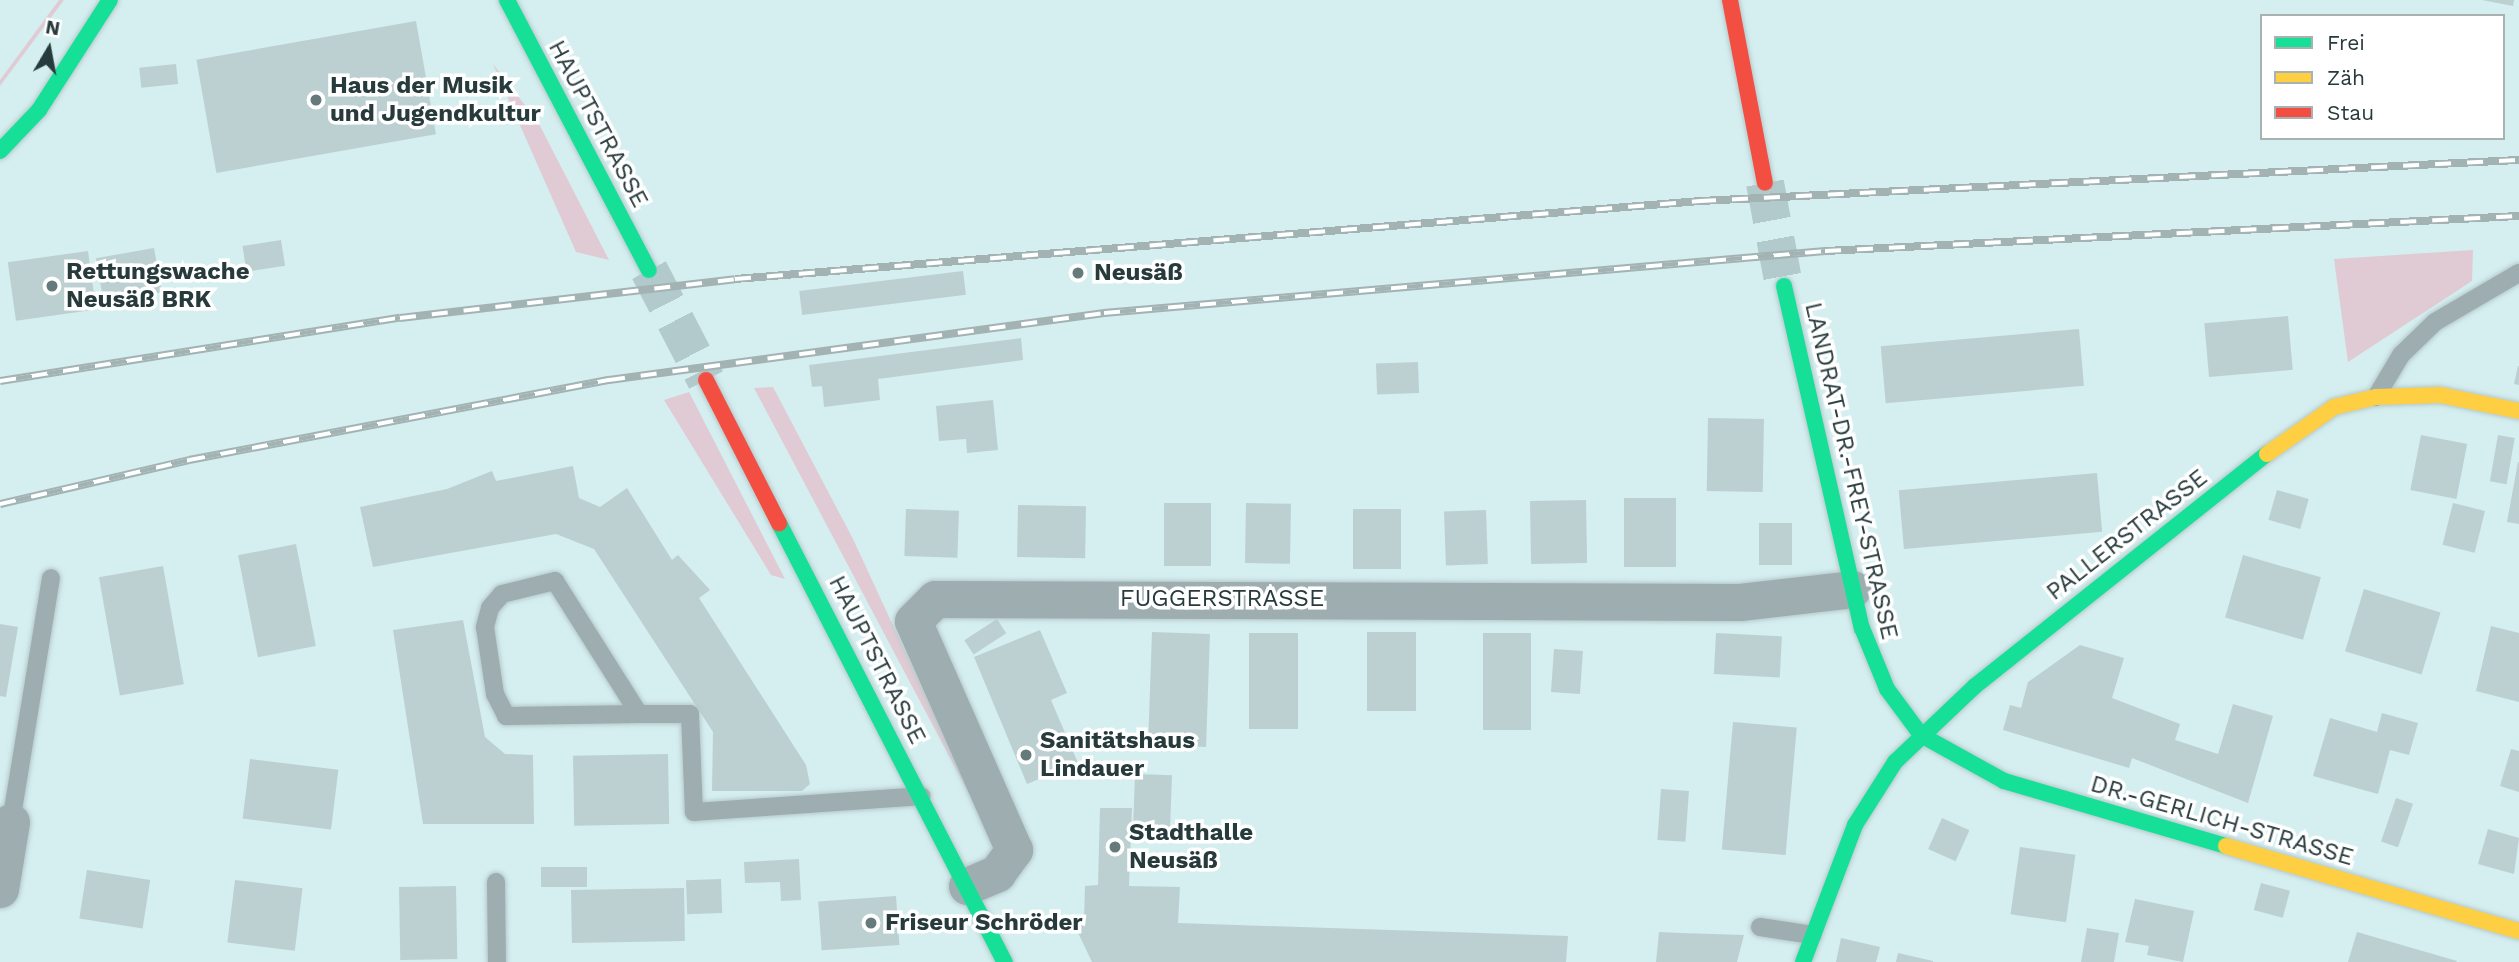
<!DOCTYPE html>
<html>
<head>
<meta charset="utf-8">
<style>
  body { margin:0 }
  #map { position:relative; width:2519px; height:962px; overflow:hidden; background:#d5eef0; font-family:"Work Sans",sans-serif }
  div>[style] { position:absolute }
  [style*='--x'] { left:calc(var(--x)*1px); top:calc(var(--y)*1px); width:calc(var(--w)*1px); rotate:calc(var(--a)*1deg) }
  .green>* { inset:0; background:#e0cbd4 }
  .building>* { inset:0; background:#bcd0d1; transform-origin:0 0 }
  .secondary-tunnel>* { height:38px; margin-top:-19px; transform-origin:0; background:repeating-linear-gradient(90deg,#b2cacc 0 38px,transparent 0 57px) }
  .roads { filter:drop-shadow(0 0 2px #b5c9ca) drop-shadow(0 0 2px #b5c9ca) }
  .lane>* { height:18px; margin:-9px; padding:0 9px; transform-origin:9px; border-radius:9px; background:#9eadaf }
  .street>* { height:37px; margin:-18.5px; padding:0 18.5px; transform-origin:18.5px; border-radius:18.5px; background:#9eadaf }
  .fast>* { height:16px; margin:-8px; padding:0 8px; transform-origin:8px; border-radius:8px; background:#16e098 }
  .slow>* { height:16px; margin:-8px; padding:0 8px; transform-origin:8px; border-radius:8px; background:#ffcf43 }
  .jam>* { height:16px; margin:-8px; padding:0 8px; transform-origin:8px; border-radius:8px; background:#f24e42 }
  .rail>* { height:8px; margin-top:-4px; transform-origin:0; background:repeating-linear-gradient(90deg,#fff 0 16px,#a3b3b4 0 32px); box-sizing:border-box; border-block:2px solid #a3b3b4 }
  .dots>* { width:19px; height:19px; translate:-50% -50%; box-sizing:border-box; border:4px solid #fff; border-radius:50% }
  span { translate:-50% -50%; white-space:nowrap; text-align:center; line-height:1.15; -webkit-text-stroke:7px #fff; paint-order:stroke }
  .poi-label { font-size:24px; color:#283b3c; font-weight:700 }
  .left { translate:0 -50%; text-align:left }
  .street-label { font-size:24px; color:#283b3c }
  .legend { position:absolute; left:2260px; top:14px; width:245px; height:126px; box-sizing:border-box; background:#fff; border:2px solid #a9b1b1; margin:0; padding:9px 12px; list-style:none; font-size:21px; color:#283b3c }
  .legend li { display:flex; align-items:center; gap:14px; height:35px }
  .legend b { width:35px; border:2px solid #a9b1b1 }
  .north { position:absolute; left:14px; top:14px; width:70px; height:70px; -webkit-text-stroke:5px #fff; paint-order:stroke; rotate:10deg; font-size:19px; font-weight:700; line-height:28px; text-align:center; color:#283b3c }
  .north::after { content:''; display:block; margin:auto; width:24px; height:32px; background:#283b3c; clip-path:polygon(50% 0,100% 100%,50% 72%,0 100%) }
</style>
</head>
<body>
<div id="map">
  <div class="green">
    <i style="clip-path:polygon(59px 0,64px 0,0 86px,0 80px)"></i>
    <i style="clip-path:polygon(493px 64px,538px 122px,609px 260px,576px 252px)"></i>
    <i style="clip-path:polygon(2473px 250px,2472px 281px,2348px 362px,2334px 259px)"></i>
    <i style="clip-path:polygon(773px 387px,853px 539px,984px 822px,754px 388px)"></i>
    <i style="clip-path:polygon(689px 392px,785px 579px,771px 575px,664px 400px)"></i>
  </div>
  <div class="building">
    <i style="clip-path:polygon(2482px 0,2514px 0,2513px 6px)"></i>
    <i style="left:416px;top:21px;width:115px;height:223px;rotate:80deg"></i>
    <i style="left:176px;top:64px;width:20px;height:37px;rotate:84deg"></i>
    <i style="left:281px;top:240px;width:26px;height:39px;rotate:81deg"></i>
    <i style="left:154px;top:248px;width:45px;height:59px;rotate:80deg"></i>
    <i style="left:88px;top:251px;width:59px;height:81px;rotate:82deg"></i>
    <i style="left:963px;top:271px;width:24px;height:165px;rotate:83deg"></i>
    <i style="left:2288px;top:316px;width:54px;height:84px;rotate:85deg"></i>
    <i style="left:2079px;top:329px;width:57px;height:199px;rotate:85deg"></i>
    <i style="clip-path:polygon(1021px 338px,1023px 360px,878px 379px,880px 400px,824px 407px,822px 386px,812px 387px,809px 365px)"></i>
    <i style="left:1418px;top:362px;width:31px;height:42px;rotate:88deg"></i>
    <i style="clip-path:polygon(2518px 366px,2519px 366px,2519px 385px,2514px 384px)"></i>
    <i style="clip-path:polygon(993px 400px,998px 450px,967px 453px,966px 439px,939px 441px,936px 406px)"></i>
    <i style="left:1708px;top:418px;width:56px;height:73px;rotate:1deg"></i>
    <i style="left:2421px;top:435px;width:47px;height:56px;rotate:11deg"></i>
    <i style="left:2498px;top:435px;width:17px;height:47px;rotate:10deg"></i>
    <i style="clip-path:polygon(2518px 462px,2519px 462px,2519px 524px,2507px 522px)"></i>
    <i style="clip-path:polygon(573px 466px,579px 498px,600px 507px,627px 488px,672px 560px,678px 555px,710px 590px,699px 598px,806px 765px,810px 784px,802px 791px,712px 791px,713px 732px,594px 549px,556px 534px,373px 567px,360px 507px,447px 489px,492px 471px,496px 481px)"></i>
    <i style="left:2097px;top:473px;width:59px;height:199px;rotate:85deg"></i>
    <i style="left:2277px;top:490px;width:33px;height:31px;rotate:16deg"></i>
    <i style="left:1624px;top:498px;width:52px;height:69px"></i>
    <i style="left:1586px;top:500px;width:63px;height:56px;rotate:89deg"></i>
    <i style="left:1164px;top:503px;width:47px;height:63px"></i>
    <i style="left:1246px;top:503px;width:45px;height:60px;rotate:1deg"></i>
    <i style="left:2453px;top:503px;width:33px;height:43px;rotate:14deg"></i>
    <i style="left:1018px;top:505px;width:68px;height:52px;rotate:1deg"></i>
    <i style="left:906px;top:509px;width:53px;height:47px;rotate:2deg"></i>
    <i style="left:1353px;top:509px;width:48px;height:60px"></i>
    <i style="left:1486px;top:510px;width:54px;height:42px;rotate:88deg"></i>
    <i style="left:1759px;top:523px;width:33px;height:42px"></i>
    <i style="left:296px;top:544px;width:104px;height:59px;rotate:79deg"></i>
    <i style="left:2243px;top:555px;width:81px;height:65px;rotate:16deg"></i>
    <i style="left:163px;top:566px;width:120px;height:65px;rotate:80deg"></i>
    <i style="left:2364px;top:589px;width:80px;height:65px;rotate:17deg"></i>
    <i style="left:997px;top:619px;width:17px;height:39px;rotate:57deg"></i>
    <i style="clip-path:polygon(463px 620px,485px 737px,505px 754px,533px 755px,534px 824px,423px 824px,393px 630px)"></i>
    <i style="clip-path:polygon(0 624px,18px 627px,6px 697px,0 696px)"></i>
    <i style="clip-path:polygon(2491px 626px,2519px 633px,2519px 702px,2476px 691px)"></i>
    <i style="clip-path:polygon(1040px 630px,1067px 693px,1051px 700px,1078px 763px,1027px 784px,974px 657px)"></i>
    <i style="left:1152px;top:632px;width:58px;height:113px;rotate:2deg"></i>
    <i style="left:1416px;top:632px;width:79px;height:49px;rotate:90deg"></i>
    <i style="left:1249px;top:633px;width:49px;height:96px"></i>
    <i style="left:1483px;top:633px;width:48px;height:97px"></i>
    <i style="left:1716px;top:633px;width:66px;height:41px;rotate:3deg"></i>
    <i style="clip-path:polygon(2080px 645px,2124px 658px,2112px 698px,2180px 724px,2175px 740px,2218px 754px,2233px 704px,2273px 716px,2248px 803px,2132px 758px,2129px 768px,2003px 730px,2010px 705px,2021px 708px,2028px 682px)"></i>
    <i style="left:1554px;top:649px;width:29px;height:43px;rotate:4deg"></i>
    <i style="clip-path:polygon(2382px 713px,2418px 723px,2409px 755px,2390px 750px,2378px 794px,2313px 776px,2330px 718px,2377px 732px)"></i>
    <i style="left:1733px;top:722px;width:64px;height:128px;rotate:5deg"></i>
    <i style="clip-path:polygon(2511px 749px,2519px 751px,2519px 792px,2500px 786px)"></i>
    <i style="left:668px;top:754px;width:70px;height:95px;rotate:89deg"></i>
    <i style="left:250px;top:759px;width:89px;height:60px;rotate:7deg"></i>
    <i style="left:1135px;top:774px;width:37px;height:66px;rotate:2deg"></i>
    <i style="left:1661px;top:789px;width:28px;height:51px;rotate:4deg"></i>
    <i style="left:2396px;top:798px;width:18px;height:46px;rotate:19deg"></i>
    <i style="clip-path:polygon(1100px 808px,1132px 808px,1129px 886px,1180px 887px,1178px 923px,1568px 936px,1566px 962px,1092px 962px,1072px 920px,1084px 920px,1085px 886px,1098px 885px)"></i>
    <i style="left:1942px;top:818px;width:30px;height:34px;rotate:24deg"></i>
    <i style="clip-path:polygon(2488px 829px,2519px 838px,2514px 874px,2478px 864px)"></i>
    <i style="left:2020px;top:847px;width:56px;height:68px;rotate:8deg"></i>
    <i style="clip-path:polygon(799px 859px,801px 900px,781px 901px,780px 882px,745px 883px,744px 862px)"></i>
    <i style="left:541px;top:867px;width:46px;height:20px"></i>
    <i style="left:87px;top:870px;width:64px;height:49px;rotate:9deg"></i>
    <i style="left:721px;top:879px;width:34px;height:35px;rotate:88deg"></i>
    <i style="left:235px;top:880px;width:68px;height:63px;rotate:7deg"></i>
    <i style="left:2261px;top:883px;width:30px;height:28px;rotate:15deg"></i>
    <i style="left:456px;top:886px;width:73px;height:57px;rotate:89deg"></i>
    <i style="left:684px;top:888px;width:53px;height:113px;rotate:89deg"></i>
    <i style="left:896px;top:896px;width:49px;height:78px;rotate:86deg"></i>
    <i style="clip-path:polygon(2135px 899px,2194px 911px,2183px 962px,2147px 955px,2149px 946px,2125px 942px)"></i>
    <i style="clip-path:polygon(2087px 928px,2119px 933px,2114px 962px,2081px 962px)"></i>
    <i style="clip-path:polygon(1659px 932px,1681px 933px,1744px 935px,1737px 962px,1656px 962px)"></i>
    <i style="clip-path:polygon(2357px 932px,2457px 961px,2456px 962px,2348px 962px)"></i>
    <i style="clip-path:polygon(1841px 938px,1880px 947px,1876px 962px,1836px 962px)"></i>
    <i style="clip-path:polygon(1898px 953px,1933px 961px,1933px 962px,1896px 962px)"></i>
  </div>
  <div class="secondary-tunnel">
    <i style="--x:1765;--y:183;--w:105;--a:79.5"></i>
    <i style="--x:649;--y:270;--w:124;--a:62.6"></i>
  </div>
  <div class="roads">
    <div class="lane">
      <i style="--x:2376;--y:397;--w:49;--a:-59.2"></i>
      <i style="--x:2401;--y:355;--w:47;--a:-44.1"></i>
      <i style="--x:2435;--y:322;--w:97;--a:-30.3"></i>
      <i style="--x:639;--y:714;--w:157;--a:-122.3"></i>
      <i style="--x:555;--y:581;--w:55;--a:166.2"></i>
      <i style="--x:502;--y:594;--w:18;--a:131"></i>
      <i style="--x:490;--y:608;--w:20;--a:105"></i>
      <i style="--x:485;--y:627;--w:68;--a:81.5"></i>
      <i style="--x:495;--y:694;--w:25;--a:63"></i>
      <i style="--x:506;--y:716;--w:133;--a:-0.9"></i>
      <i style="--x:639;--y:714;--w:51;--a:0"></i>
      <i style="--x:690;--y:714;--w:98;--a:87.7"></i>
      <i style="--x:694;--y:812;--w:228;--a:-4"></i>
      <i style="--x:11;--y:822;--w:247;--a:-80.7"></i>
      <i style="--x:496;--y:882;--w:80;--a:89.3"></i>
      <i style="--x:1760;--y:927;--w:53;--a:8.7"></i>
    </div>
    <div class="street">
      <i style="--x:967;--y:886;--w:33;--a:-23"></i>
      <i style="--x:997;--y:873;--w:29;--a:-54"></i>
      <i style="--x:1014;--y:850;--w:250;--a:-113.8"></i>
      <i style="--x:913;--y:621;--w:31;--a:-45"></i>
      <i style="--x:935;--y:599;--w:805;--a:0.21"></i>
      <i style="--x:1740;--y:602;--w:113;--a:-6.6"></i>
      <i style="--x:0;--y:889;--w:68;--a:-80.7"></i>
    </div>
    <div class="fast">
      <i style="--x:507;--y:0;--w:305;--a:62.3"></i>
      <i style="--x:0;--y:151;--w:57;--a:-46.4"></i>
      <i style="--x:39;--y:110;--w:131;--a:-57.2"></i>
      <i style="--x:1784;--y:286;--w:351;--a:77.2"></i>
      <i style="--x:1862;--y:628;--w:66;--a:67.7"></i>
      <i style="--x:1887;--y:689;--w:57;--a:53.5"></i>
      <i style="--x:1921;--y:735;--w:95;--a:29"></i>
      <i style="--x:2004;--y:781;--w:231;--a:16.3"></i>
      <i style="--x:779;--y:523;--w:494;--a:62.8"></i>
      <i style="--x:1803;--y:962;--w:147;--a:-69.2"></i>
      <i style="--x:1855;--y:825;--w:75;--a:-57.6"></i>
      <i style="--x:1895;--y:762;--w:110;--a:-43.5"></i>
      <i style="--x:1975;--y:686;--w:373;--a:-38.5"></i>
    </div>
    <div class="slow">
      <i style="--x:2267;--y:454;--w:82;--a:-35"></i>
      <i style="--x:2334;--y:407;--w:43;--a:-13.4"></i>
      <i style="--x:2376;--y:397;--w:64;--a:-1.8"></i>
      <i style="--x:2440;--y:395;--w:81;--a:11.4"></i>
      <i style="--x:2226;--y:846;--w:305;--a:16.2"></i>
    </div>
    <div class="jam">
      <i style="--x:1730;--y:0;--w:186;--a:79.2"></i>
      <i style="--x:706;--y:380;--w:161;--a:63"></i>
    </div>
  </div>
  <div class="rail">
    <i style="--x:0;--y:381;--w:405;--a:-9"></i>
    <i style="--x:400;--y:318;--w:337;--a:-6.6"></i>
    <i style="--x:735;--y:279;--w:968;--a:-4.62"></i>
    <i style="--x:1700;--y:201;--w:820;--a:-2.87"></i>
    <i style="--x:0;--y:504;--w:194;--a:-13.1"></i>
    <i style="--x:189;--y:460;--w:428;--a:-10.8"></i>
    <i style="--x:609;--y:380;--w:500;--a:-7.7"></i>
    <i style="--x:1104;--y:313;--w:724;--a:-4.91"></i>
    <i style="--x:1825;--y:251;--w:695;--a:-2.89"></i>
  </div>
  <div class="dots">
    <i style="left:316px;top:100px;background:#657a7b"></i>
    <i style="left:1078px;top:273px;background:#657a7b"></i>
    <i style="left:52px;top:286px;background:#657a7b"></i>
    <i style="left:1026px;top:755px;background:#657a7b"></i>
    <i style="left:1115px;top:847px;background:#657a7b"></i>
    <i style="left:871px;top:923px;background:#657a7b"></i>
  </div>
  <div class="poi-label">
    <span class="left" style="left:330px;top:100px">Haus der Musik<br>und Jugendkultur</span>
    <span class="left" style="left:66px;top:286px">Rettungswache<br>Neusäß BRK</span>
    <span class="left" style="left:1094px;top:273px">Neusäß</span>
    <span class="left" style="left:1040px;top:755px">Sanitätshaus<br>Lindauer</span>
    <span class="left" style="left:1129px;top:847px">Stadthalle<br>Neusäß</span>
    <span class="left" style="left:885px;top:923px">Friseur Schröder</span>
  </div>
  <div class="street-label">
    <span style="left:598px;top:124px;rotate:62deg">HAUPTSTRASSE</span>
    <span style="left:1851px;top:471px;rotate:77deg">LANDRAT-DR.-FREY-STRASSE</span>
    <span style="left:2127px;top:535px;rotate:-38deg">PALLERSTRASSE</span>
    <span style="left:1222px;top:599px">FUGGERSTRASSE</span>
    <span style="left:877px;top:660px;rotate:63deg">HAUPTSTRASSE</span>
    <span style="left:2222px;top:821px;rotate:16deg">DR.-GERLICH-STRASSE</span>
  </div>
  <ul class="legend">
  <li><b style="height:9px;background:#16e098"></b>Frei</li>
  <li><b style="height:9px;background:#ffcf43"></b>Zäh</li>
  <li><b style="height:9px;background:#f24e42"></b>Stau</li>
  </ul>
  <div class="north">N</div>
</div>
</body>
</html>
